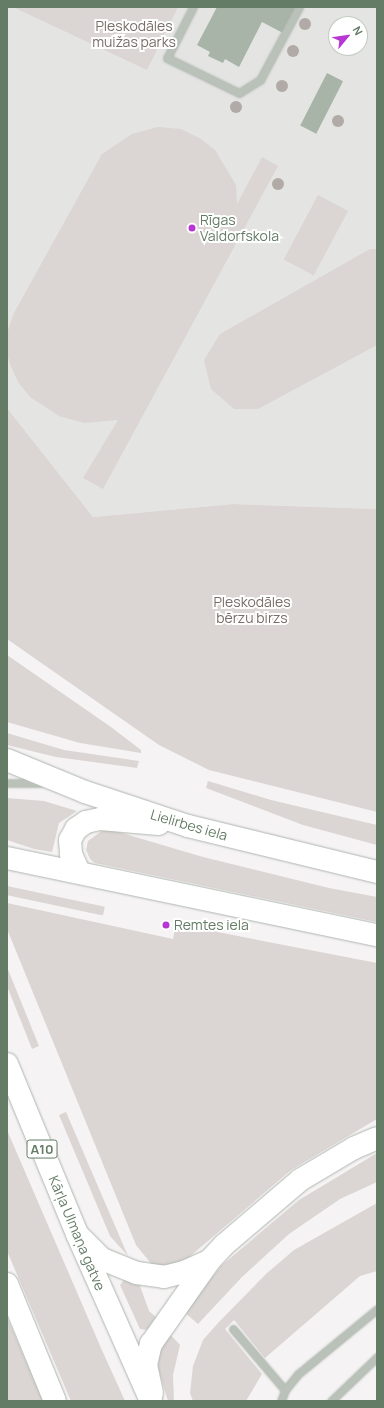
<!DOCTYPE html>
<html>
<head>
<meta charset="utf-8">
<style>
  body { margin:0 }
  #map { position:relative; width:384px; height:1408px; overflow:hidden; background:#f6f3f4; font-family:Manrope,sans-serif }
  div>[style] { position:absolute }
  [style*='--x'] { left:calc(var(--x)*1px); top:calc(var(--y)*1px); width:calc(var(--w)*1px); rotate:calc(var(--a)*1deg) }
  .built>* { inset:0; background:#e4e4e3 }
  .green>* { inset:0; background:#dbd5d3; transform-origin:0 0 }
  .building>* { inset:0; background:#a8b4a8; transform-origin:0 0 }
  .roads { filter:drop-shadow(0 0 1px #adb6ae) drop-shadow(0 0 1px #adb6ae) }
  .minor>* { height:7px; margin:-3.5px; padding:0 3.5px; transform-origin:3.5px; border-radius:3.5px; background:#b9c1b9 }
  .major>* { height:22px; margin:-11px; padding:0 11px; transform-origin:11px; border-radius:11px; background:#fff }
  .highway>* { height:22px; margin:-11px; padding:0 11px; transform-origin:11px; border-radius:11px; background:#fff }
  .trees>* { width:12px; height:12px; margin:-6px; border-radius:50%; background:#b1aaa6 }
  .dots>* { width:11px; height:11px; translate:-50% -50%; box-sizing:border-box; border:2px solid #fff; border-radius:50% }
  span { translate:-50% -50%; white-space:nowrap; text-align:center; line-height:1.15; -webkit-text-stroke:4px #fff; paint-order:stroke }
  .shield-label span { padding:1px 3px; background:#fff; border:1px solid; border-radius:3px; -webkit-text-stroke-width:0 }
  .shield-label { font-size:13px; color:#647c65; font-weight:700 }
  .park-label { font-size:14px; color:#796e66 }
  .poi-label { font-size:14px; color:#647c65 }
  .left { translate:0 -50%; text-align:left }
  .street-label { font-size:14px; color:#647c65 }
  .frame { position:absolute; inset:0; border:8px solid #647c65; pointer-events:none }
  .north { position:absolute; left:328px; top:16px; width:40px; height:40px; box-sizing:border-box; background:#fff; border:1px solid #c1cbc1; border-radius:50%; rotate:61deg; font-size:11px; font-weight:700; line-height:16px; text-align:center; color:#647c65 }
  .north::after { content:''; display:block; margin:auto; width:14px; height:18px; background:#b736d4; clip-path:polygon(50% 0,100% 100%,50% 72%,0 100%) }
</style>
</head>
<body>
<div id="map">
  <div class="built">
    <i style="clip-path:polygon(evenodd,7px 7px,377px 7px,377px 509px,233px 504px,93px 517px,7px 408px,7px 7px,336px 24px,360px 24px,360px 48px,336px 48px,336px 24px)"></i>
  </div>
  <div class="green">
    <i style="clip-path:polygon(13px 7px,178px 7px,147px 70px)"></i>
    <i style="clip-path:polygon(158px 127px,181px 129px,201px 139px,215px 150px,236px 185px,237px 204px,262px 157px,278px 166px,103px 489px,83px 478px,118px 420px,84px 423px,59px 416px,30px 397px,18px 382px,10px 364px,7px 353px,7px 333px,14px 313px,102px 154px,132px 134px)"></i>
    <i style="left:318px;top:195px;width:34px;height:73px;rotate:28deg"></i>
    <i style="clip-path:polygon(370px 249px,377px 249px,377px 345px,258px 409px,234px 409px,211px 389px,204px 360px,220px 334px)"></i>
    <i style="clip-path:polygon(7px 408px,93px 517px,233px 504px,377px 509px,377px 812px,209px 770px,159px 745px,7px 639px)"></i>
    <i style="clip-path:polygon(7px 655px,111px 727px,141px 750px,141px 753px,80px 743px,7px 722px)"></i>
    <i style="clip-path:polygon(7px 733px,64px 750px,139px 761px,137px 768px,56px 757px,7px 745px)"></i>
    <i style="clip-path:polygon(208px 781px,271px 800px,377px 825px,377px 845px,303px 825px,206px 788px)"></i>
    <i style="clip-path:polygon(7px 798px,44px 801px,77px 811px,59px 823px,52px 852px,34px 849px,7px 840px)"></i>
    <i style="clip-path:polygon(103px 830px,115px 831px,203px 857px,329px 888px,377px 897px,377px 922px,95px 863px,90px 859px,86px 850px,88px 841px)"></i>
    <i style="left:7px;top:886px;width:100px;height:9px;rotate:12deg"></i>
    <i style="clip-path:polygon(7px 903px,173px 939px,176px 924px,377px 963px,377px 1119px,291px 1170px,188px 1258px,164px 1267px,153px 1266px,136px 1245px,7px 929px)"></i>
    <i style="clip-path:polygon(7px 967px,39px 1046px,32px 1049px,7px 986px)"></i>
    <i style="clip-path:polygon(66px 1112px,128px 1256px,110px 1236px,59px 1115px)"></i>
    <i style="clip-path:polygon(7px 1130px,101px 1348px,125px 1401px,71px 1401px,7px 1251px)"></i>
    <i style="clip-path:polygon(377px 1153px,377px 1182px,340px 1199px,289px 1234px,242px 1277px,198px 1324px,184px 1312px,221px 1266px,299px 1200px)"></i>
    <i style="clip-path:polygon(377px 1203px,377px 1271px,360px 1276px,265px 1358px,234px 1320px,225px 1329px,262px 1374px,246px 1401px,193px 1401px,190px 1393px,193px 1366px,203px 1340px,218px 1323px,266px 1274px,294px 1250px)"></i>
    <i style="clip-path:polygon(124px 1280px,139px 1283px,149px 1311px,156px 1317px,147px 1330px,140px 1329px,120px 1285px)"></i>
    <i style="clip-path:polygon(7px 1317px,43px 1401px,7px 1401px)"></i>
    <i style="clip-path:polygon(168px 1332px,180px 1345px,173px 1375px,174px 1401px,168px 1401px,158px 1368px,159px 1356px)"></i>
  </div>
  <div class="building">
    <i style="clip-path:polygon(217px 7px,296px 7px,283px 33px,262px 22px,239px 67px,225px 59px,223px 63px,208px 56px,210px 52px,197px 45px)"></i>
    <i style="left:327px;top:73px;width:18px;height:59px;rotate:27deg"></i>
  </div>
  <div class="roads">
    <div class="minor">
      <i style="--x:193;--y:7;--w:57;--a:117"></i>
      <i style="--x:167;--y:58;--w:80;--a:25.9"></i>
      <i style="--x:239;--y:93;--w:25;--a:-32"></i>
      <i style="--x:260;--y:80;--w:83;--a:-61.9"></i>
      <i style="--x:7;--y:783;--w:35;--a:0"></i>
      <i style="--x:233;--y:1329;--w:80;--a:49.6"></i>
      <i style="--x:281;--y:1401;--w:12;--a:-70"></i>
      <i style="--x:285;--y:1390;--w:21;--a:-51"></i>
      <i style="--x:298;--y:1374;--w:102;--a:-39.4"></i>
      <i style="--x:331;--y:1401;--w:64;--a:-43.7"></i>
    </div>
    <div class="major">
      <i style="--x:7;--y:760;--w:84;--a:22.3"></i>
      <i style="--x:85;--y:792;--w:108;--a:18.3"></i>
      <i style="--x:188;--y:826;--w:195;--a:13.7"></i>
      <i style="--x:7;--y:858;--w:378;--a:11.8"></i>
      <i style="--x:79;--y:872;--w:20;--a:-114"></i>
      <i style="--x:71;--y:854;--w:14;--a:-94"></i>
      <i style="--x:70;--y:840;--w:13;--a:-61"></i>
      <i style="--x:76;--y:829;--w:12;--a:-35"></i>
      <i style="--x:86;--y:822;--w:14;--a:-12"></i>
      <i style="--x:100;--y:819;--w:59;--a:4.8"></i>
      <i style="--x:78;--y:1235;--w:34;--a:45"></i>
      <i style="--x:102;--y:1259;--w:38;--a:22"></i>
      <i style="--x:137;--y:1273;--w:27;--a:8"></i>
      <i style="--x:164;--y:1277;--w:21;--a:-14"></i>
      <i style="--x:184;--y:1272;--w:27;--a:-24"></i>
      <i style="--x:152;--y:1393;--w:29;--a:-102"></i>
      <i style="--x:146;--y:1365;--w:22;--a:-77"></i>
      <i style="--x:151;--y:1344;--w:103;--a:-54.9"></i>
      <i style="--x:210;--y:1260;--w:21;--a:-47"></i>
      <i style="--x:224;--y:1245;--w:100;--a:-40.5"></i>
      <i style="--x:300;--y:1180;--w:63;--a:-30.7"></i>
      <i style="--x:354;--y:1148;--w:25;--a:-23"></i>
    </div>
    <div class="highway">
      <i style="--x:7;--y:1064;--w:184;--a:67.6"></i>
      <i style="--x:77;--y:1234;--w:183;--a:66.1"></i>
      <i style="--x:7;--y:1284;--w:126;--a:67.7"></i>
    </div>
  </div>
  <div class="trees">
    <i style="left:305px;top:24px"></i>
    <i style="left:293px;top:51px"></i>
    <i style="left:282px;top:86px"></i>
    <i style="left:236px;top:107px"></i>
    <i style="left:338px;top:121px"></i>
    <i style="left:278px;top:184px"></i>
  </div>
  <div class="dots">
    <i style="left:192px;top:228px;background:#b736d4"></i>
    <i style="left:166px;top:925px;background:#b736d4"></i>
  </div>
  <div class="shield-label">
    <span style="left:42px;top:1149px">A10</span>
  </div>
  <div class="park-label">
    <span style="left:134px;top:34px">Pleskodāles<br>muižas parks</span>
    <span style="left:252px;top:610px">Pleskodāles<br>bērzu birzs</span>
  </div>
  <div class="poi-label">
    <span class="left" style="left:200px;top:228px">Rīgas<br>Valdorfskola</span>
    <span class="left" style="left:174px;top:925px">Remtes iela</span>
  </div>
  <div class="street-label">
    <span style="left:189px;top:825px;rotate:16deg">Lielirbes iela</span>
    <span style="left:77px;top:1233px;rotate:67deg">Kārļa Ulmaņa gatve</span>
  </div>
  <div class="frame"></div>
  <div class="north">N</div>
</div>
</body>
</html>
